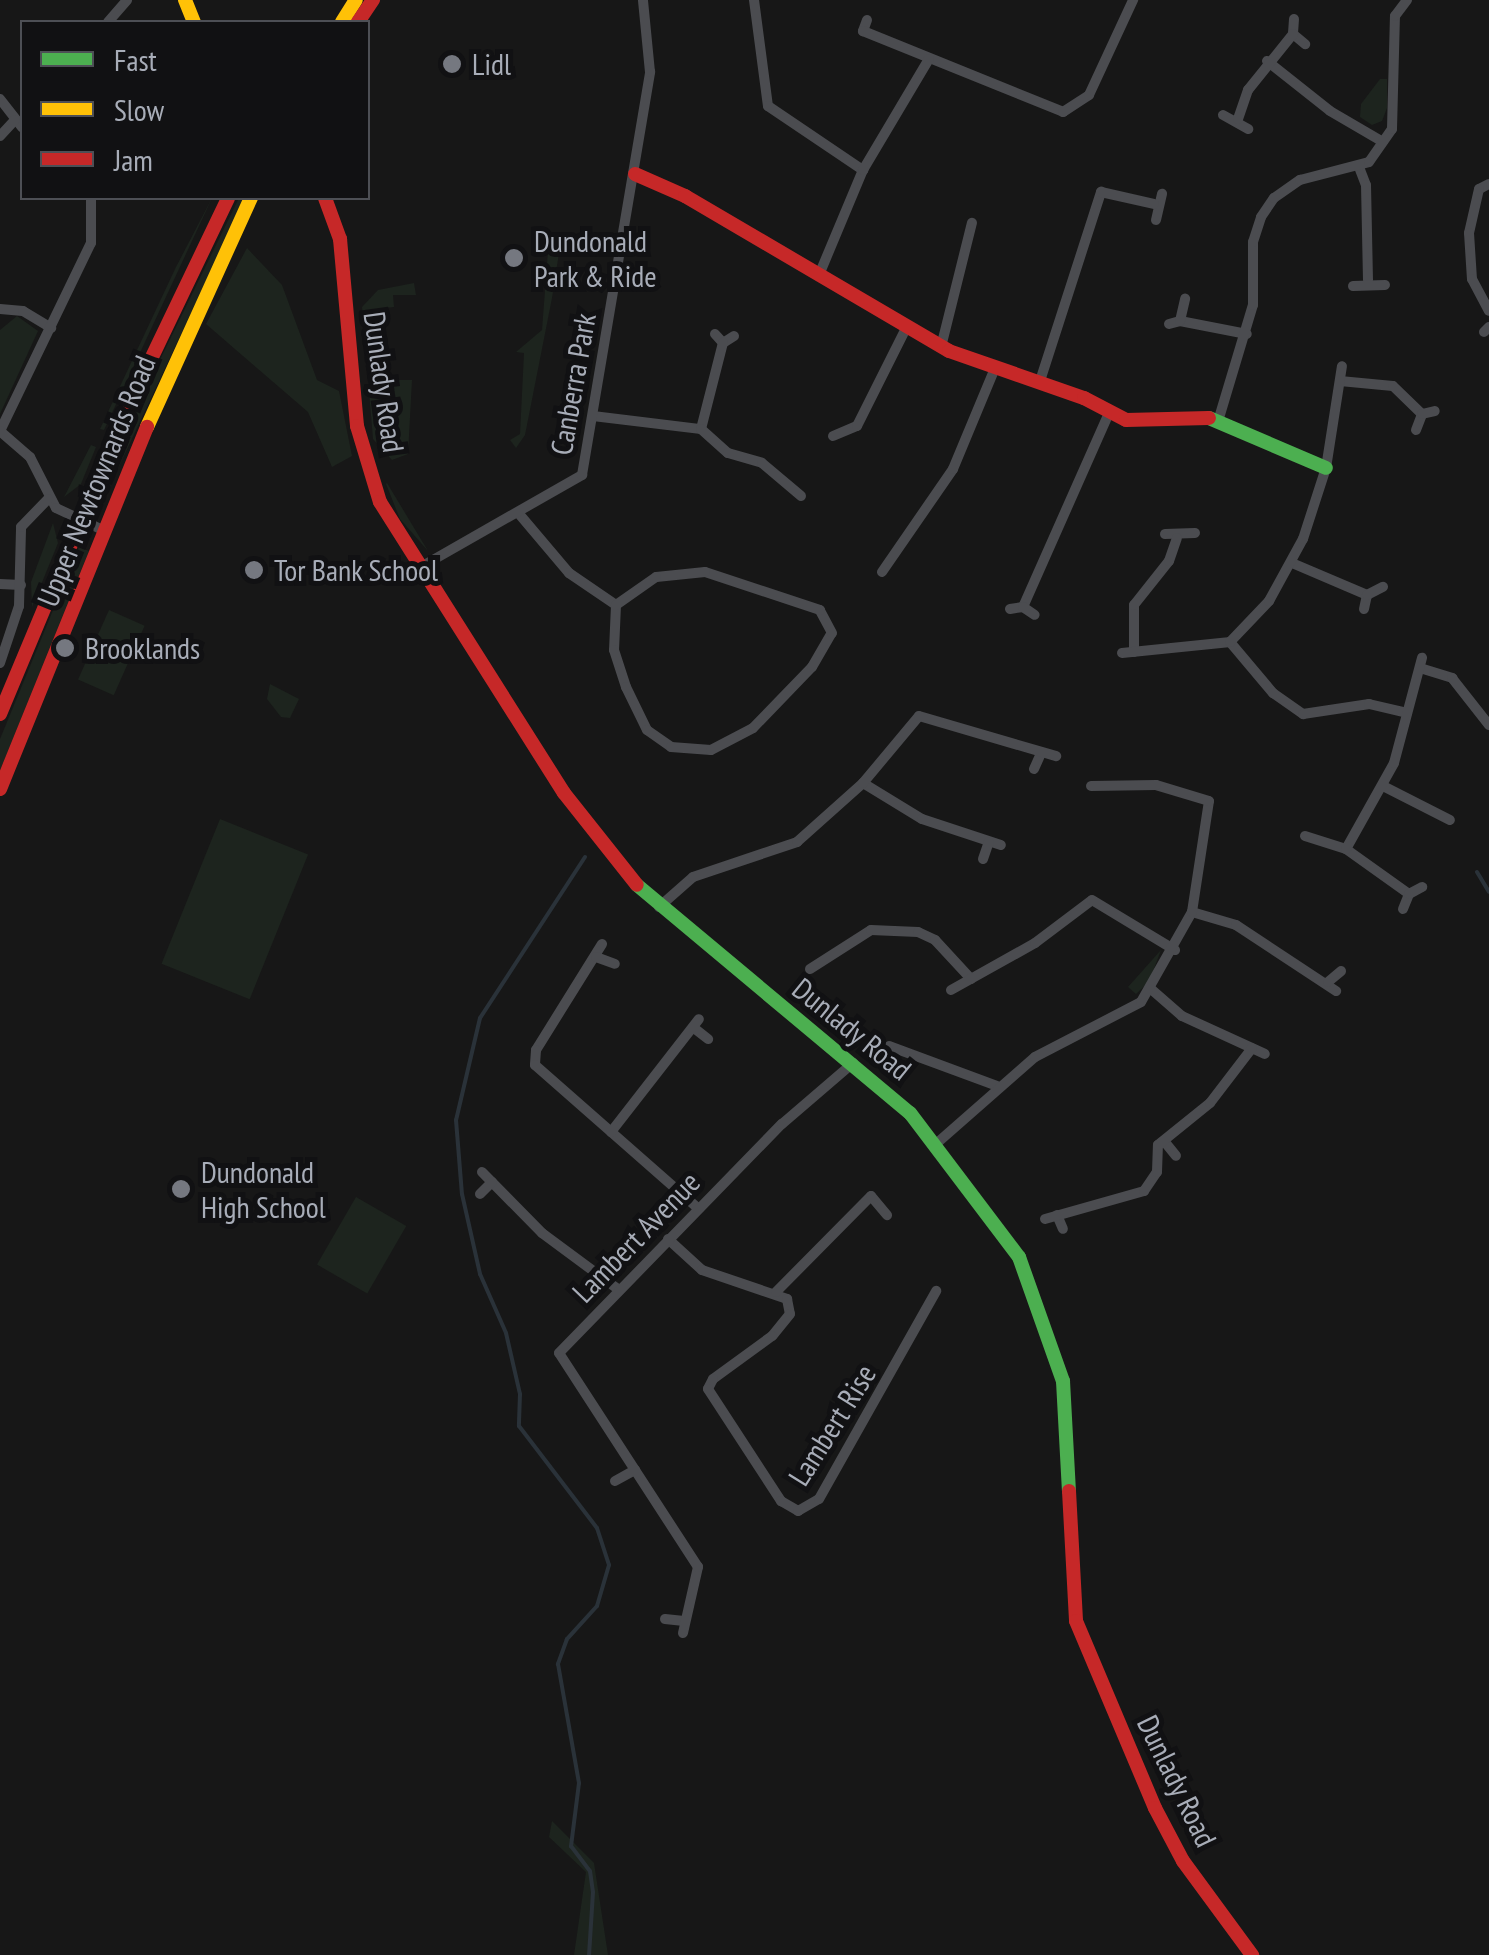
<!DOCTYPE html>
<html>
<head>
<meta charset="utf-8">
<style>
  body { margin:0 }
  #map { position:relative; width:1489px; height:1955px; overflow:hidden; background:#171717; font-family:"PT Sans Narrow",sans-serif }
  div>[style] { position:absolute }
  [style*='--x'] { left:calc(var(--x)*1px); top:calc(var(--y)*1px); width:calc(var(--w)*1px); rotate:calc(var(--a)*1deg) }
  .green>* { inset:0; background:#1d241e; transform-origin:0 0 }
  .stream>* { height:4px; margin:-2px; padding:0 2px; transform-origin:2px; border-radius:2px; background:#2a3239 }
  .street>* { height:10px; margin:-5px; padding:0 5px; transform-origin:5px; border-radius:5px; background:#4b4c50 }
  .fast>* { height:14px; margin:-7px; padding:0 7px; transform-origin:7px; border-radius:7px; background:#4caf50 }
  .slow>* { height:14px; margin:-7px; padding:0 7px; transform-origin:7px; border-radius:7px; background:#ffc107 }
  .jam>* { height:14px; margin:-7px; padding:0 7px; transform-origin:7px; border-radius:7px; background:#c62828 }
  .dots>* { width:28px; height:28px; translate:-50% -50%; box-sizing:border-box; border:5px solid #111113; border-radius:50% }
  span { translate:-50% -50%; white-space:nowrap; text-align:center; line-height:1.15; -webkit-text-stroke:10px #111113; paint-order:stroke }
  .poi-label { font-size:30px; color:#a8adb8 }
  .left { translate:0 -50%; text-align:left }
  .street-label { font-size:30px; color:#a8adb8 }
  .legend { position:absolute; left:20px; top:20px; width:350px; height:180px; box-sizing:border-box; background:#111113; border:2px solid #4d4f55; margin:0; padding:12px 18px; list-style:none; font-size:30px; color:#a8adb8 }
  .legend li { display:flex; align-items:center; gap:20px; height:50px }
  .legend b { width:50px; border:2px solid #4d4f55 }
</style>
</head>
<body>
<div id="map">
  <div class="green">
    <i style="clip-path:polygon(1380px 79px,1387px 79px,1387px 108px,1382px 121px,1372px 125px,1360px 117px,1361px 104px)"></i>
    <i style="clip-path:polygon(212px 198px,104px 430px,100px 429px,176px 267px)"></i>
    <i style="clip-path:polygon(239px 198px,245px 198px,98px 511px,132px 417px)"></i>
    <i style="clip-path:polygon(549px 238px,561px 240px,552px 298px,525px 435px,516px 448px,510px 440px,520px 434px,524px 353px,516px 352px,542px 330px)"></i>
    <i style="clip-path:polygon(247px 248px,282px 285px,317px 380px,339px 391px,352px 456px,332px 467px,308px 412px,206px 324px)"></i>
    <i style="clip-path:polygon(414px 283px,416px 295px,393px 295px,394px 307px,384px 308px,384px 380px,412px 380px,408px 454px,392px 460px,373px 439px,362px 307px,378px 290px)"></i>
    <i style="clip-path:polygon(17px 316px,38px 331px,0 414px,0 330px)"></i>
    <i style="clip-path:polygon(91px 445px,96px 447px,81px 484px,64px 497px)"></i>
    <i style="clip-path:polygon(386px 484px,387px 483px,428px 551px,400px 519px)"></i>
    <i style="clip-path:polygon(53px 523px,58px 543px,32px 607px,31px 582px)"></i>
    <i style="clip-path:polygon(79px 547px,89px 551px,0 771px,0 739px)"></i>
    <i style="left:109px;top:610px;width:39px;height:76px;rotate:24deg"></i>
    <i style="clip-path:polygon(270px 684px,299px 699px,290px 718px,281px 717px,267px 699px)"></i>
    <i style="left:220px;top:819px;width:95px;height:156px;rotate:22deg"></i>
    <i style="clip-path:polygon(1161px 950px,1149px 982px,1136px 994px,1128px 987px)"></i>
    <i style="left:356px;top:1197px;width:58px;height:78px;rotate:30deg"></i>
    <i style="clip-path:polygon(552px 1821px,594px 1863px,608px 1955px,574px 1955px,586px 1872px,549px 1837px)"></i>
  </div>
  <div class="stream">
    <i style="--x:585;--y:857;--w:192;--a:123.1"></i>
    <i style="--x:480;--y:1018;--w:105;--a:103.2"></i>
    <i style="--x:456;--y:1120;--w:74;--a:85.4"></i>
    <i style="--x:462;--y:1194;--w:82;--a:77.3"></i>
    <i style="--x:480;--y:1274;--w:64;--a:66.2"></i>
    <i style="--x:506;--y:1333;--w:63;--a:77.1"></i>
    <i style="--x:520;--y:1394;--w:32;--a:92"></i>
    <i style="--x:519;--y:1426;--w:128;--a:52.6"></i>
    <i style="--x:597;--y:1528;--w:39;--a:72"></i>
    <i style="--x:609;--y:1565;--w:43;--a:106.3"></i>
    <i style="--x:597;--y:1606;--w:45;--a:132.3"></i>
    <i style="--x:567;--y:1639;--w:27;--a:110"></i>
    <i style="--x:558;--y:1664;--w:121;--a:80"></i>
    <i style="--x:579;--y:1783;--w:64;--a:97.2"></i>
    <i style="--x:571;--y:1846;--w:31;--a:53"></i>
    <i style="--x:590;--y:1871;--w:21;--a:82"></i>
    <i style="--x:593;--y:1892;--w:63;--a:93.6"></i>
    <i style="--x:1477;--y:872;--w:23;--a:59"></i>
  </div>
  <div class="street">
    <i style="--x:754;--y:0;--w:107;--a:82.5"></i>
    <i style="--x:768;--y:106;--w:115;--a:34"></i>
    <i style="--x:1294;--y:19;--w:15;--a:94"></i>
    <i style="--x:1293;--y:34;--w:16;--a:40"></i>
    <i style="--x:867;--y:20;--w:12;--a:110"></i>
    <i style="--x:863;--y:31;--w:216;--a:22"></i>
    <i style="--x:1063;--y:112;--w:31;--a:-33"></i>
    <i style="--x:1089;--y:95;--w:105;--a:-65.1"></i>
    <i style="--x:108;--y:22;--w:29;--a:-49"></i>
    <i style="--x:1267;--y:61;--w:80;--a:38.4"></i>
    <i style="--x:1330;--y:111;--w:61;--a:30.3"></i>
    <i style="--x:0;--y:99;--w:36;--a:52"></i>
    <i style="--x:1223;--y:115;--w:29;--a:29"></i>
    <i style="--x:1238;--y:119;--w:31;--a:-71"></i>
    <i style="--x:1248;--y:90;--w:72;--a:-51.2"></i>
    <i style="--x:0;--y:136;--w:22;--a:-47"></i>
    <i style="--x:1359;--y:167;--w:19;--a:69"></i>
    <i style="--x:1366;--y:185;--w:95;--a:88.8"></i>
    <i style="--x:1489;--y:184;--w:11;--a:153"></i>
    <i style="--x:1479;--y:189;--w:45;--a:102.8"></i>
    <i style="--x:1469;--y:233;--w:46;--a:86.3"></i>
    <i style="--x:1472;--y:279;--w:36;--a:62"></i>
    <i style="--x:1156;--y:220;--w:27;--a:-77"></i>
    <i style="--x:819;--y:275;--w:114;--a:-67.3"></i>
    <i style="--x:863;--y:170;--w:129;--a:-59.3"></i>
    <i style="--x:1353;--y:286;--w:32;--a:-2"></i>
    <i style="--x:0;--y:309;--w:23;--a:5"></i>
    <i style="--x:23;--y:311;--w:33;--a:31"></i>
    <i style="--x:1180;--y:321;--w:68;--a:11"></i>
    <i style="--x:1169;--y:324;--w:11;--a:-15"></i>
    <i style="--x:1180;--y:321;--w:23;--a:-77"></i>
    <i style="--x:1484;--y:332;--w:7;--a:-45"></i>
    <i style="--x:715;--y:334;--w:12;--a:48"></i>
    <i style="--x:723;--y:343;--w:13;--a:-32"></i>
    <i style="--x:941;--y:347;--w:128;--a:-76"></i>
    <i style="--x:1040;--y:381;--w:199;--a:-72.1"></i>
    <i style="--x:1101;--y:192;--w:54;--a:12.8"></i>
    <i style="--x:1340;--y:381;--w:53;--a:5.4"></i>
    <i style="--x:1393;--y:386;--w:40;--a:44"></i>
    <i style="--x:593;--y:416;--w:109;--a:6.9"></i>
    <i style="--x:701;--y:429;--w:89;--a:-75.7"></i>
    <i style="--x:1219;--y:418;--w:118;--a:-73.3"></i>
    <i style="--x:1253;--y:305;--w:63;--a:-90"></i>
    <i style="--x:1253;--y:242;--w:26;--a:-72"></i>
    <i style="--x:1261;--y:217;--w:23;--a:-56"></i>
    <i style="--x:1274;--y:198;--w:32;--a:-35"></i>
    <i style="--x:1300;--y:180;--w:71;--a:-14.6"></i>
    <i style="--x:1369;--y:162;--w:40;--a:-55.1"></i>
    <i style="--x:1392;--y:129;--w:113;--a:-88.5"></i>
    <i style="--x:1395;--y:16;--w:20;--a:-53"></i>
    <i style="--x:701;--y:429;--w:36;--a:42"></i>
    <i style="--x:728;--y:453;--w:35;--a:16"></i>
    <i style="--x:762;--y:463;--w:51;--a:40.2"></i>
    <i style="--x:1416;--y:430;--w:17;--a:-69"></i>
    <i style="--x:1422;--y:414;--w:13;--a:-13"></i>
    <i style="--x:0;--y:431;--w:209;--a:-64.2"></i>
    <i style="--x:91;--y:243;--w:45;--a:-90"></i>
    <i style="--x:0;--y:431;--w:40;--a:41"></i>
    <i style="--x:30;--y:457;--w:57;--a:63"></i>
    <i style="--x:56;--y:508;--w:54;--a:25.1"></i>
    <i style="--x:833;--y:436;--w:26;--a:-23"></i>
    <i style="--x:857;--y:426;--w:110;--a:-63.4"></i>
    <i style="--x:520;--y:515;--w:76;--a:49.8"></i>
    <i style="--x:569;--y:573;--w:57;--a:34.2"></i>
    <i style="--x:616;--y:605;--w:45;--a:92.5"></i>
    <i style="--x:614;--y:650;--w:39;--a:72"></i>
    <i style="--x:626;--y:687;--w:48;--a:64"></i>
    <i style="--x:647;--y:730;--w:29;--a:35"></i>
    <i style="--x:671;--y:747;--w:40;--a:4.3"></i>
    <i style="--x:711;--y:750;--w:47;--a:-27.6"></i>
    <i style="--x:753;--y:728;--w:85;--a:-46"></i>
    <i style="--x:812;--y:667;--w:39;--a:-60"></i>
    <i style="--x:832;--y:633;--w:26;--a:-118"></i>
    <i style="--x:820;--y:610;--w:121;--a:-161.7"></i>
    <i style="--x:705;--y:572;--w:49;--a:174.2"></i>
    <i style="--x:656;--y:577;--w:49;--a:145"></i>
    <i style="--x:1165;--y:534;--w:30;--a:-2"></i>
    <i style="--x:1292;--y:563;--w:82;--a:23.1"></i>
    <i style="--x:419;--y:568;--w:188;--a:-29.7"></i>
    <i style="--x:582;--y:475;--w:409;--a:-80.4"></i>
    <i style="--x:650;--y:72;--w:72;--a:-95.6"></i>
    <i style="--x:882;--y:572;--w:125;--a:-55.4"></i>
    <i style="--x:953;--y:469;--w:109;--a:-67.4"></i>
    <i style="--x:0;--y:584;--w:21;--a:3"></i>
    <i style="--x:1023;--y:607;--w:212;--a:-66.1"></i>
    <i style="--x:1010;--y:609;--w:13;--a:-9"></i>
    <i style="--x:1023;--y:607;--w:14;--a:34"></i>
    <i style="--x:1364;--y:609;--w:14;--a:-78"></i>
    <i style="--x:1367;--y:595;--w:18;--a:-27"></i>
    <i style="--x:1230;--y:642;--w:67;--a:49.9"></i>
    <i style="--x:1273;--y:693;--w:37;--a:35"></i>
    <i style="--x:1303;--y:714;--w:67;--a:-8.6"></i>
    <i style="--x:1369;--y:704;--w:39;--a:13"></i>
    <i style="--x:1134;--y:652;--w:47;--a:-90"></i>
    <i style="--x:1134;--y:605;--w:56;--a:-51.5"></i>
    <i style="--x:1169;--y:561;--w:24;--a:-71"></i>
    <i style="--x:1122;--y:653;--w:109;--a:-5.8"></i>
    <i style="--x:1230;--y:642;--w:57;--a:-46.4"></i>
    <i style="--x:1269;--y:601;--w:71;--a:-61.3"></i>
    <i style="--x:1303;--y:539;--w:75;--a:-72.1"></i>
    <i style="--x:1326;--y:468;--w:103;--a:-81.1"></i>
    <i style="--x:0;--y:663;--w:60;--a:-71.6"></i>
    <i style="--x:19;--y:606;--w:79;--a:-88.5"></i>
    <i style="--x:21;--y:527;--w:39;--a:-46"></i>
    <i style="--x:1420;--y:668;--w:34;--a:17"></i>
    <i style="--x:1452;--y:678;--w:60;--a:51.8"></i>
    <i style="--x:1034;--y:769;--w:17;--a:-66"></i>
    <i style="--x:863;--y:783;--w:69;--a:31.4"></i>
    <i style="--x:922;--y:819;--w:83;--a:18.2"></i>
    <i style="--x:1383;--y:786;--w:75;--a:26.9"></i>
    <i style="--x:1305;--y:836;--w:43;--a:17.6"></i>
    <i style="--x:1346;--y:849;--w:77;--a:35.5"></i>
    <i style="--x:1346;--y:849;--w:98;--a:-60.8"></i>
    <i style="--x:1394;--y:763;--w:109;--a:-75.1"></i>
    <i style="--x:983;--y:859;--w:18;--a:-71"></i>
    <i style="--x:659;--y:907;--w:45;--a:-41.4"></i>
    <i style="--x:693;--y:877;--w:110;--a:-18.6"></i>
    <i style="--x:797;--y:842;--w:89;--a:-41.8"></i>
    <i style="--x:863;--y:783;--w:87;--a:-50.1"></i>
    <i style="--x:919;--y:716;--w:143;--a:16.3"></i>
    <i style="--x:1403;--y:909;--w:16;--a:-68"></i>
    <i style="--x:1409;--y:894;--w:15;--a:-28"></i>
    <i style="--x:1192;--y:912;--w:46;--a:16.5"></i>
    <i style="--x:1236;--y:925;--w:120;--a:33.4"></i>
    <i style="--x:602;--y:944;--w:125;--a:121.9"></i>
    <i style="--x:536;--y:1050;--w:15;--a:94"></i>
    <i style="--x:535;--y:1065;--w:217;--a:41.3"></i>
    <i style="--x:596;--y:957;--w:20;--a:20"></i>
    <i style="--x:810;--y:969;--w:72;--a:-32.6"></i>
    <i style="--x:871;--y:930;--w:47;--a:2.4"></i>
    <i style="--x:918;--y:932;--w:19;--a:25"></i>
    <i style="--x:935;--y:940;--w:53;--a:47.3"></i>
    <i style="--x:1328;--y:982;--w:17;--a:-40"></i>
    <i style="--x:1151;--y:989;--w:41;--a:41.1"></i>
    <i style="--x:1182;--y:1016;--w:91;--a:24.6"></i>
    <i style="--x:951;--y:990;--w:96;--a:-29.2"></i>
    <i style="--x:1035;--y:943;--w:71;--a:-37"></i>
    <i style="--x:1092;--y:900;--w:97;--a:31.1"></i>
    <i style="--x:694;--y:1028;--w:18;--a:38"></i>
    <i style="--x:889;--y:1046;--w:115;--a:20.3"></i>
    <i style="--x:611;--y:1132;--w:143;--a:-52.1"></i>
    <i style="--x:1164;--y:1141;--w:19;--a:51"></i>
    <i style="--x:937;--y:1143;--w:130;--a:-41.3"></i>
    <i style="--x:1035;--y:1057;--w:119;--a:-27.4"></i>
    <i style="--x:1141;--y:1002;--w:103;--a:-60.5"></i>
    <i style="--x:1192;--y:912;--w:112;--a:-81.3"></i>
    <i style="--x:1209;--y:801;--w:55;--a:-163.2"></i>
    <i style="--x:1156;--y:785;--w:65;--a:179.1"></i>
    <i style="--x:482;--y:1172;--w:86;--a:45.5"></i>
    <i style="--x:542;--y:1233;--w:96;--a:36.5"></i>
    <i style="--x:480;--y:1194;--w:17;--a:-45"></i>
    <i style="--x:1057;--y:1215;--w:15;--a:67"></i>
    <i style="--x:1045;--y:1219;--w:103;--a:-15.8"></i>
    <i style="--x:1144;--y:1191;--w:23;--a:-56"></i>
    <i style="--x:1157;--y:1172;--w:27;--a:-88"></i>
    <i style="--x:1158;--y:1145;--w:67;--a:-38.9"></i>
    <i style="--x:1210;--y:1103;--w:69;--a:-52.6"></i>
    <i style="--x:668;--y:1239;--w:46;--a:42.4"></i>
    <i style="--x:702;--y:1270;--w:90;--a:18.8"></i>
    <i style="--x:787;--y:1299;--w:15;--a:79"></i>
    <i style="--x:790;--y:1314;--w:28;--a:129"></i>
    <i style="--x:772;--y:1336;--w:73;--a:143.9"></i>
    <i style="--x:713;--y:1379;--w:11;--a:117"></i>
    <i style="--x:708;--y:1389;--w:134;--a:56.9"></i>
    <i style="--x:781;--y:1501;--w:20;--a:30"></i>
    <i style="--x:798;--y:1511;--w:24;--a:-30"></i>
    <i style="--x:819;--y:1499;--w:239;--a:-60.6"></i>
    <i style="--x:776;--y:1292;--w:135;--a:-45.3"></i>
    <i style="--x:871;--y:1196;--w:25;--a:50"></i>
    <i style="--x:615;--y:1481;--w:23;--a:-29"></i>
    <i style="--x:665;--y:1619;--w:19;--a:6"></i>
    <i style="--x:683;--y:1633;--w:68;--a:-77.2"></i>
    <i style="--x:698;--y:1567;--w:255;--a:-123"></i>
    <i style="--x:559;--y:1353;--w:320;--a:-45.8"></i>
    <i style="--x:782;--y:1124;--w:94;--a:-40.7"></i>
  </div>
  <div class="fast">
    <i style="--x:1209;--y:418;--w:127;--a:23.1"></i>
    <i style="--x:637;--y:885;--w:356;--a:39.9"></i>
    <i style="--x:910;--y:1113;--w:181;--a:52.9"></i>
    <i style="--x:1019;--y:1257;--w:132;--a:70.5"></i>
    <i style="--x:1063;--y:1381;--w:110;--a:86.9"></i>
  </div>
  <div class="slow">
    <i style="--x:185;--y:0;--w:24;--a:68"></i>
    <i style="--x:342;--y:22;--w:26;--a:-58"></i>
    <i style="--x:147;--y:427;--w:252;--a:-65.6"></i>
  </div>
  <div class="jam">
    <i style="--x:358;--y:22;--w:27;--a:-56"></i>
    <i style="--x:635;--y:174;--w:55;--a:23.7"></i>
    <i style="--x:685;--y:196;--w:306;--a:30.4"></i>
    <i style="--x:949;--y:351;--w:143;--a:19.2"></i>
    <i style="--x:1084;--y:398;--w:47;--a:27.6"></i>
    <i style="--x:1126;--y:420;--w:83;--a:-1.4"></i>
    <i style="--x:325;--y:198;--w:44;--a:69.9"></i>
    <i style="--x:340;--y:239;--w:188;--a:84.8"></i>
    <i style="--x:357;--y:426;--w:79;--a:73.2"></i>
    <i style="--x:380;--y:502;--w:344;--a:57.7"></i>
    <i style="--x:564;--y:793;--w:117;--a:51.6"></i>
    <i style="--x:0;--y:714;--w:335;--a:-67.3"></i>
    <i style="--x:129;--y:405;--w:229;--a:-64.4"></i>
    <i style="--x:0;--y:789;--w:391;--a:-67.9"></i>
    <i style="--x:1069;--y:1491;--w:130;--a:86.9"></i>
    <i style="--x:1076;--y:1621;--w:203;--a:67.1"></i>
    <i style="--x:1155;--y:1808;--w:60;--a:62.2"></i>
    <i style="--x:1183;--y:1861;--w:117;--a:53.7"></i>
  </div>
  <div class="dots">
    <i style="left:452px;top:64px;background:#757880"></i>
    <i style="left:514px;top:258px;background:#757880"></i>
    <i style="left:254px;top:570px;background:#757880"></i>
    <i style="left:65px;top:648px;background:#757880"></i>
    <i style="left:181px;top:1189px;background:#757880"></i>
  </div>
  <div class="poi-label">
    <span class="left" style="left:472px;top:64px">Lidl</span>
    <span class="left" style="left:534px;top:258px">Dundonald<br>Park &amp; Ride</span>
    <span class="left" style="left:274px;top:570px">Tor Bank School</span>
    <span class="left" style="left:85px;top:648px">Brooklands</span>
    <span class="left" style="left:201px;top:1189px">Dundonald<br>High School</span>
  </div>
  <div class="street-label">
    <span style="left:384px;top:382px;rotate:82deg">Dunlady Road</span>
    <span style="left:573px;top:384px;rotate:-80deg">Canberra Park</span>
    <span style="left:96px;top:481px;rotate:-68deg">Upper Newtownards Road</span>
    <span style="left:852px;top:1029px;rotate:39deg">Dunlady Road</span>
    <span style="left:636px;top:1237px;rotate:-46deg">Lambert Avenue</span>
    <span style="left:832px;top:1425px;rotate:-58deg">Lambert Rise</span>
    <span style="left:1177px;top:1781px;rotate:64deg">Dunlady Road</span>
  </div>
  <ul class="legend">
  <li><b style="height:12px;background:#4caf50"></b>Fast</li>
  <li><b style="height:12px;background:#ffc107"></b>Slow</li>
  <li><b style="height:12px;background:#c62828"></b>Jam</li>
  </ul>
</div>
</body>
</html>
